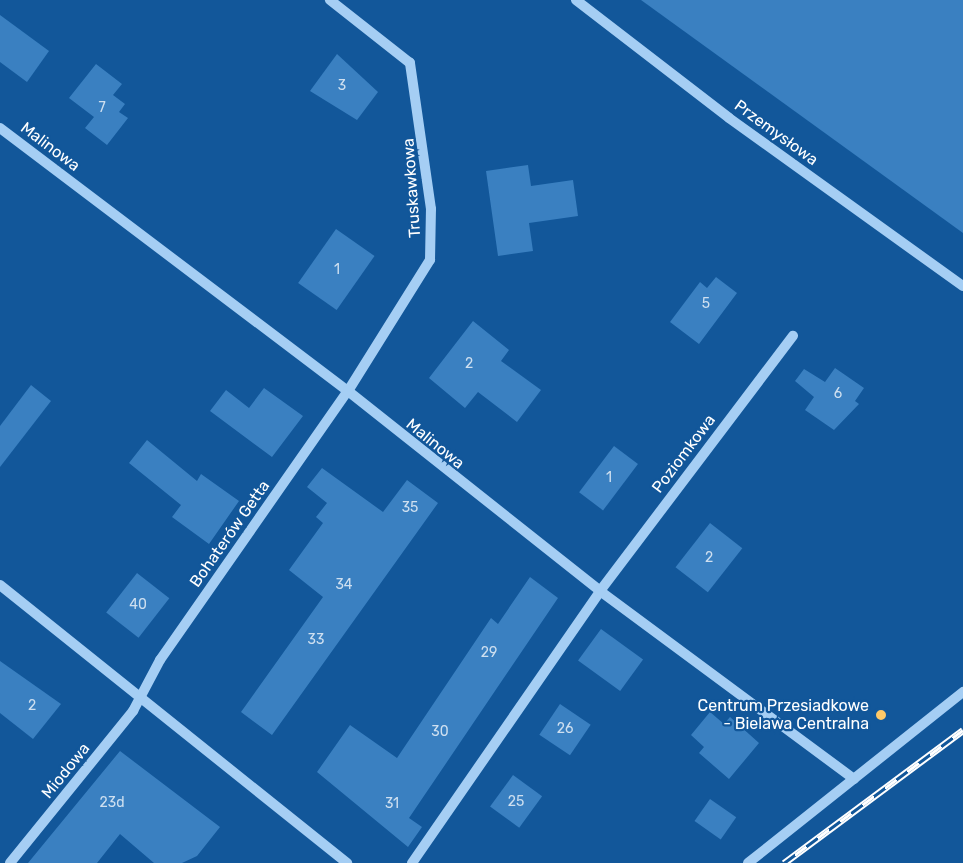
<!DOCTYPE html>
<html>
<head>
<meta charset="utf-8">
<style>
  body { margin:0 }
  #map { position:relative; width:963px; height:863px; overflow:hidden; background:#12579a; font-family:Rubik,sans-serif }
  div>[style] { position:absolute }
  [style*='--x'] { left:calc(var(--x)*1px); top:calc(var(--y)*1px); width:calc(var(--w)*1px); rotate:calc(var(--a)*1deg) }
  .building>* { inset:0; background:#3a80c1; transform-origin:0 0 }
  .minor>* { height:10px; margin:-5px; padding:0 5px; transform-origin:5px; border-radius:5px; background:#a5cef4 }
  .rail>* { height:7px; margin-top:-3.5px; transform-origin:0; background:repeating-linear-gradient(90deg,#12579a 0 14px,#fff 0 28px); box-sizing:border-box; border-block:2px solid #fff }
  .dots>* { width:16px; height:16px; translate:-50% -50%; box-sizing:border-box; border:3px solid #12579a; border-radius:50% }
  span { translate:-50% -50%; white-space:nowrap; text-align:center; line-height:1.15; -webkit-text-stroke:4.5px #12579a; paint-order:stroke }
  .number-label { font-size:14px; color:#cedff0 }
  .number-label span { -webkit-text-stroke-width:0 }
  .street-label { font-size:16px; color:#fff }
  .poi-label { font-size:16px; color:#fff }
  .right { translate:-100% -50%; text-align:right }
</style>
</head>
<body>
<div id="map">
  <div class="building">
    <i style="clip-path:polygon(641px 0,963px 0,963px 233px)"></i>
    <i style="clip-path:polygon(0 15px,49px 51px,27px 82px,0 62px)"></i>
    <i style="clip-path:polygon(337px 54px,378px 92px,357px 120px,310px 91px)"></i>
    <i style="clip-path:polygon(96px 64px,122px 84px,113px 95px,125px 104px,119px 112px,128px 118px,107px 145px,85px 128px,94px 117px,69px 98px)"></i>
    <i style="clip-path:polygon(528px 165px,531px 186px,573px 180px,578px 216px,529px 223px,533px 251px,498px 256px,486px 171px)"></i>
    <i style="left:336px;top:229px;width:47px;height:66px;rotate:35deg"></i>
    <i style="clip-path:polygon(716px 277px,737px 293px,699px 344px,670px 322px,700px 282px,707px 288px)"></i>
    <i style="clip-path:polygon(473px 321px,509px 350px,501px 361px,541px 390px,517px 422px,478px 392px,465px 408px,429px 378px)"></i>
    <i style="clip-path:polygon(835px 368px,864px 388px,855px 401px,859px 404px,834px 430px,805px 410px,814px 397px,795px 381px,804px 369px,825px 382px)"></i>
    <i style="clip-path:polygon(31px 385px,51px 401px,0 467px,0 426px)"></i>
    <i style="clip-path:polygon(264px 388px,303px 416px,272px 457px,210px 411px,226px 390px,249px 408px)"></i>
    <i style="clip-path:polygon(147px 440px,197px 481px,201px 474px,239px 501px,209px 544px,172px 517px,181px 505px,129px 463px)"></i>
    <i style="left:614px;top:446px;width:30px;height:58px;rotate:37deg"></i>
    <i style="clip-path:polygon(322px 468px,383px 512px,407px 480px,438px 503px,272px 735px,241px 712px,323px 597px,289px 570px,323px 523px,316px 517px,327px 503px,307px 487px)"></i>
    <i style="left:710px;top:523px;width:41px;height:56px;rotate:38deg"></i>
    <i style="left:137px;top:573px;width:41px;height:50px;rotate:38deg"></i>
    <i style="clip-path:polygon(530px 577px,558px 598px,409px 818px,422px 827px,408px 847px,317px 772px,350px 725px,397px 758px,491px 618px,498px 624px)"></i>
    <i style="left:601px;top:629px;width:52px;height:39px;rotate:36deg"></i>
    <i style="clip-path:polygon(0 661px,61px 704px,33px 739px,0 713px)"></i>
    <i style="left:560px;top:704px;width:37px;height:37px;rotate:34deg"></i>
    <i style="clip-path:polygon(710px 712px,724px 724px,730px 717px,759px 743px,729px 779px,699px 753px,704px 747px,691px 735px)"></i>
    <i style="clip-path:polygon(120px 751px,220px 827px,197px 856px,182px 863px,154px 863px,120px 834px,97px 863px,28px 863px)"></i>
    <i style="left:513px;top:775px;width:36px;height:39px;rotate:36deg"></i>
    <i style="left:710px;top:799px;width:32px;height:27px;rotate:35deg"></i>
  </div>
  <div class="minor">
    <i style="--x:576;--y:0;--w:193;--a:37.6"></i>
    <i style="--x:729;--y:118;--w:288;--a:35.7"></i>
    <i style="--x:0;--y:128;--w:436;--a:37.1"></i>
    <i style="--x:348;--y:391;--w:322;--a:38.4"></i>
    <i style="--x:600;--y:591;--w:316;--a:36.5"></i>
    <i style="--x:0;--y:585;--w:445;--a:38.7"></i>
    <i style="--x:10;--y:863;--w:196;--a:-51"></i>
    <i style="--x:133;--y:711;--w:58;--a:-62.1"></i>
    <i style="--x:160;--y:660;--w:328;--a:-55.1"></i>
    <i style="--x:348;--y:391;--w:155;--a:-58"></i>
    <i style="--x:430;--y:260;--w:51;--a:-88.9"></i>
    <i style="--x:431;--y:209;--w:148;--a:-98.2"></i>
    <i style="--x:410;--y:63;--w:102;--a:-141.8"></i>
    <i style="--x:412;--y:863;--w:331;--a:-55.3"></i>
    <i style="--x:600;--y:591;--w:320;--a:-52.9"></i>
    <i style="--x:748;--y:863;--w:275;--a:-38.5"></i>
  </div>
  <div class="rail">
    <i style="--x:784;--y:863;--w:223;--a:-36.6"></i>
  </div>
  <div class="dots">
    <i style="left:881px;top:715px;background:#ffc968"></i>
  </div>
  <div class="number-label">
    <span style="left:342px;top:86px">3</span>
    <span style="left:102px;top:108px">7</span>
    <span style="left:337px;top:270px">1</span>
    <span style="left:706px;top:304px">5</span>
    <span style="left:469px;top:364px">2</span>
    <span style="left:838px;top:394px">6</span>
    <span style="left:609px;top:478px">1</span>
    <span style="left:410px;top:508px">35</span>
    <span style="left:709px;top:558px">2</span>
    <span style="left:344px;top:585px">34</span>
    <span style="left:138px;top:605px">40</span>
    <span style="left:316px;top:640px">33</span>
    <span style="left:489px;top:653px">29</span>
    <span style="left:32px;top:706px">2</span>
    <span style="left:565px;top:729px">26</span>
    <span style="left:440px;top:732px">30</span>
    <span style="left:516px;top:802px">25</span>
    <span style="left:112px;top:803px">23d</span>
    <span style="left:392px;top:804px">31</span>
  </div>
  <div class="street-label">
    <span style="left:776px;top:133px;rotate:36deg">Przemysłowa</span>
    <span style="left:50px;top:147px;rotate:37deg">Malinowa</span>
    <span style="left:412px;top:188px;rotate:-94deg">Truskawkowa</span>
    <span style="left:435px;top:444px;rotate:39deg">Malinowa</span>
    <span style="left:684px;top:454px;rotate:-53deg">Poziomkowa</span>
    <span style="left:230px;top:534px;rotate:-55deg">Bohaterów Getta</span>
    <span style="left:66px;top:771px;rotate:-51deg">Miodowa</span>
  </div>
  <div class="poi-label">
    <span class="right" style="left:869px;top:715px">Centrum Przesiadkowe<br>- Bielawa Centralna</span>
  </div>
</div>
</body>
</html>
